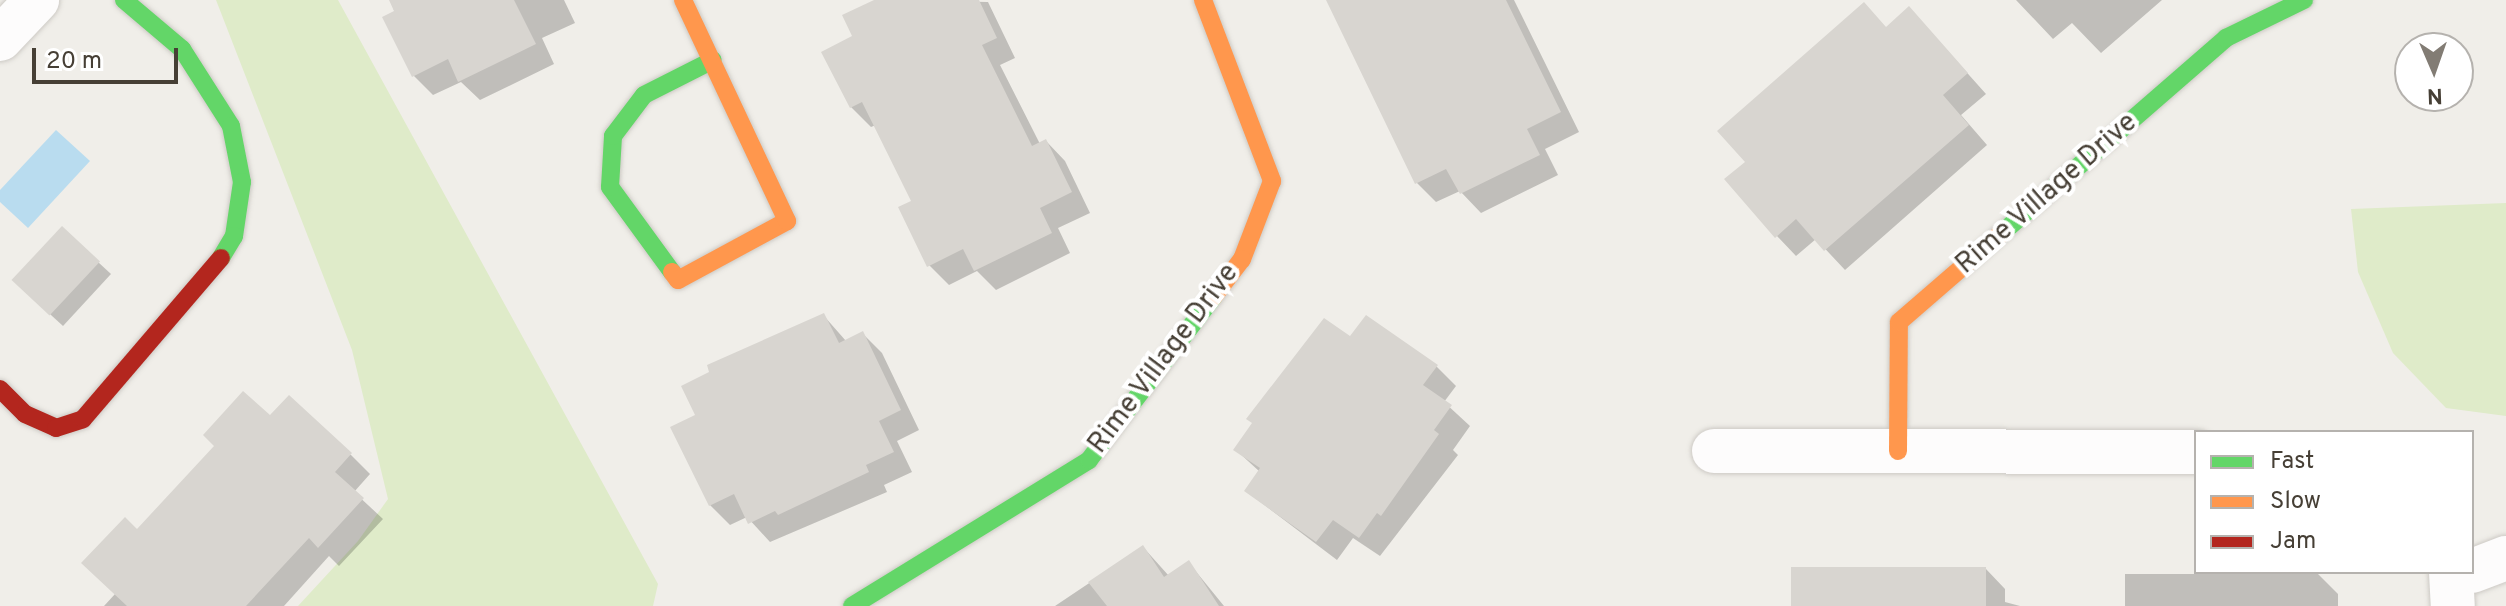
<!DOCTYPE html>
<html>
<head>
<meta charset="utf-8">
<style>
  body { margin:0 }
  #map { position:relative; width:2506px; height:606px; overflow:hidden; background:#f0eee9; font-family:Overpass,sans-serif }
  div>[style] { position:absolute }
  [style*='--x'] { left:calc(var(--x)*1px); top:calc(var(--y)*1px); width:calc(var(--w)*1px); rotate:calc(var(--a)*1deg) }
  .green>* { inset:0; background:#dfebc9 }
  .water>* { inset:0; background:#b9dcef }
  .shadow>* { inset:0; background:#0003 }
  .building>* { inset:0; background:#d8d5d0; transform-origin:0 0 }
  .roads { filter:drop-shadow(0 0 2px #cdcac5) drop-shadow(0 0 2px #cdcac5) }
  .street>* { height:44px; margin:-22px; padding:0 22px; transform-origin:22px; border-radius:22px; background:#fdfcfc }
  .fast>* { height:18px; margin:-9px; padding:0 9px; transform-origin:9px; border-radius:9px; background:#63d668 }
  .slow>* { height:18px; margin:-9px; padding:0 9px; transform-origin:9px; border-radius:9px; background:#ff974d }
  .jam>* { height:18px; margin:-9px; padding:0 9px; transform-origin:9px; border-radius:9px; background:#b3261e }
  span { translate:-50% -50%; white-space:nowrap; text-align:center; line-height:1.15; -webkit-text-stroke:8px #fff; paint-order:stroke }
  .street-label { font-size:28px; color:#463f35 }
  .legend { position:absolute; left:2194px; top:430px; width:280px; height:144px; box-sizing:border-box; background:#fff; border:2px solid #b5b2ae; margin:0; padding:10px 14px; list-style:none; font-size:24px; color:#463f35 }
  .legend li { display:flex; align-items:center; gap:16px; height:40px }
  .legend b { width:40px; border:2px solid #b5b2ae }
  .north { position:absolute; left:2394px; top:32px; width:80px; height:80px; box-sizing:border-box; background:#fff; border:2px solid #b5b2ae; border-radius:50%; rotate:178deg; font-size:22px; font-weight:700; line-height:32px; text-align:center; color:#463f35 }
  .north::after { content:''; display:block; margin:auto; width:28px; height:36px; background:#827c74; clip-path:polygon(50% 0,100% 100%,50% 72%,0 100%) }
  .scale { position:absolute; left:32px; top:48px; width:146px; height:36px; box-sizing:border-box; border:4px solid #463f35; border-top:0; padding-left:10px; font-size:24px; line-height:28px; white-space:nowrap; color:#463f35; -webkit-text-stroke:6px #fff; paint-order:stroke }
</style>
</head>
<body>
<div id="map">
  <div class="green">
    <i style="clip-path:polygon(216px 0,338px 0,658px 584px,653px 606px,298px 606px,358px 541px,388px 499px,352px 350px)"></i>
    <i style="clip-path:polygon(2506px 203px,2506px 416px,2446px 408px,2393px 353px,2358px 272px,2351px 209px)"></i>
  </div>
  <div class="water">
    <i style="clip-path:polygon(56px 130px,90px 161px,28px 228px,0 202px,0 190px)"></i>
  </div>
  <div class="shadow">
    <i style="clip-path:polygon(391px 0,564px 0,575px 23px,542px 38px,554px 64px,480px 100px,461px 82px,433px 95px,413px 75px)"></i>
    <i style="clip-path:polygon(878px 0,988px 2px,1015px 58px,1000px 65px,1040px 144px,1046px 141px,1065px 161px,1090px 213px,1058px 228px,1070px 253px,996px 290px,977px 271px,949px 285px,929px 265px,913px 201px,876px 125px,871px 127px,851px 107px,855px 37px)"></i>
    <i style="clip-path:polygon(1353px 0,1514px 0,1579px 132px,1545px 149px,1558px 175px,1481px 213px,1460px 191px,1436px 202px,1417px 183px)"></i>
    <i style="clip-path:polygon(2016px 0,2162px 0,2101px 53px,2072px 23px,2053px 39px)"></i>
    <i style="clip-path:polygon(1887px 28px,1928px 29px,1986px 94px,1961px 115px,1987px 145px,1845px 270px,1816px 239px,1796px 256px,1777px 236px,1747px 162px)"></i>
    <i style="clip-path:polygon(98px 262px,111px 274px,63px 326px,27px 293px)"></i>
    <i style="clip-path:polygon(824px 316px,846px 341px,862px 333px,882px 353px,919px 430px,897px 441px,912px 472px,884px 485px,887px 492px,770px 542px,747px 517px,730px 525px,710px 505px,698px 416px)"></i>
    <i style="clip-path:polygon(1351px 339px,1436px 366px,1456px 386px,1444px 402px,1470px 426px,1453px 450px,1458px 455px,1380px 556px,1353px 538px,1337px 560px,1246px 491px,1260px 472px,1236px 450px)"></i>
    <i style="clip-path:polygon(270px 418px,351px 455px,370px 474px,354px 492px,383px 519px,339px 566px,329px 556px,284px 606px,104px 606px,115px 594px,137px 532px)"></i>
    <i style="clip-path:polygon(1143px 547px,1169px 576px,1189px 563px,1224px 606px,1055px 606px)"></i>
    <i style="clip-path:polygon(1986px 569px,2005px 589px,2005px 602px,2020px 606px,1793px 606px)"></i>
    <i style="clip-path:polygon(2125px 574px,2318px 574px,2338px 594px,2338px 606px,2125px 606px)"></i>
  </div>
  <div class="building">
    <i style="clip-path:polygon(389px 0,514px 0,536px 44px,458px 82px,448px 59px,412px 77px,382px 17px,394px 11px)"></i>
    <i style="clip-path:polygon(874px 0,979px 0,997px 38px,982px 45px,1032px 146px,1046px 139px,1072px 192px,1040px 208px,1052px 233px,974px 271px,963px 249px,927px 267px,898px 207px,911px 201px,862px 102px,850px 108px,821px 52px,852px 36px,842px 15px)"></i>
    <i style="clip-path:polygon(1326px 0,1506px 0,1561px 112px,1527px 129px,1540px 155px,1460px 194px,1446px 169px,1415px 184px)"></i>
    <i style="clip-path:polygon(1864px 2px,1886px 27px,1909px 6px,1968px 73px,1943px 95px,1969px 125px,1824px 251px,1796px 219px,1775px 238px,1724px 179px,1745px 162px,1717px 131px)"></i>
    <i style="left:62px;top:226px;width:52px;height:74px;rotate:43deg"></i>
    <i style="clip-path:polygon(824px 313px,839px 343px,863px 331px,901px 410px,879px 421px,894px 452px,866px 465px,869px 472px,778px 515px,775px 511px,748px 524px,734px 494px,709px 506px,670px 427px,695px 415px,681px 386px,709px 372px,707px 365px)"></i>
    <i style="clip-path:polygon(1366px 315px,1438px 365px,1423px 385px,1452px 405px,1434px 430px,1439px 434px,1381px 516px,1377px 513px,1359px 538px,1333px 520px,1316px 542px,1244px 491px,1260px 468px,1233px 450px,1252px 423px,1246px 419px,1324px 318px,1350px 336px)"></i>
    <i style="clip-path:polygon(243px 391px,270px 415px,289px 395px,352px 453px,335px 472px,364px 498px,318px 548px,309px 538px,246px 606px,127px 606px,81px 563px,125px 517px,137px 529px,214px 446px,203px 435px)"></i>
    <i style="clip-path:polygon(1143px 545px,1164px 577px,1189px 560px,1219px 606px,1107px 606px,1088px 582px)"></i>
    <i style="left:1986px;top:567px;width:39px;height:195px;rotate:90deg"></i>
  </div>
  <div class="roads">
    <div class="street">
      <i style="--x:0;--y:39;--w:54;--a:-46.5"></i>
      <i style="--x:1714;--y:451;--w:482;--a:0.1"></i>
      <i style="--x:2472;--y:571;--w:36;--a:-21"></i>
      <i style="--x:2451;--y:572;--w:34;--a:87"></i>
    </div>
    <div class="fast">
      <i style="--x:124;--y:0;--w:76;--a:40.2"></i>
      <i style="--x:182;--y:49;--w:91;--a:57.5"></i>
      <i style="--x:231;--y:126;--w:57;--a:78.9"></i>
      <i style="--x:242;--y:182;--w:55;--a:98.4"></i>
      <i style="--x:234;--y:236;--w:26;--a:121"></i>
      <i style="--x:2003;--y:232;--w:296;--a:-41"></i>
      <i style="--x:2226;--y:38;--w:87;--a:-26"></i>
      <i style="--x:672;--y:272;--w:105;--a:-126.1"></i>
      <i style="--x:610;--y:187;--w:51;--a:-86.6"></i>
      <i style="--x:613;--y:136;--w:51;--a:-52.9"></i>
      <i style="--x:644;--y:95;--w:77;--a:-26.9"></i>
      <i style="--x:852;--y:606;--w:278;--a:-31.6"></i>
      <i style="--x:1089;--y:460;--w:205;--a:-52.7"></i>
    </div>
    <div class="slow">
      <i style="--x:1203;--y:0;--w:194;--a:69.1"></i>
      <i style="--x:1272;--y:181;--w:84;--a:111"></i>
      <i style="--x:1242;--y:259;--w:48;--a:127.3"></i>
      <i style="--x:672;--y:272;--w:10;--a:53"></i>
      <i style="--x:678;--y:280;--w:124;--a:-28.4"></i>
      <i style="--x:787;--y:221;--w:244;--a:-115.2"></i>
      <i style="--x:1898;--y:451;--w:129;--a:-89.6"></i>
      <i style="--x:1899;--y:322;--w:138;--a:-40.9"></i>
    </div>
    <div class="jam">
      <i style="--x:0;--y:389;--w:35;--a:45"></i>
      <i style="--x:25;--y:414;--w:34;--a:24"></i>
      <i style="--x:56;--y:428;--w:28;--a:-18"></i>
      <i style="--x:83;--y:419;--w:212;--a:-49.4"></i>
    </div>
  </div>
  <div class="street-label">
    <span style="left:2047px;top:194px;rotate:-41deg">Rime Village Drive</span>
    <span style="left:1164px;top:359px;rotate:-53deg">Rime Village Drive</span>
  </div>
  <ul class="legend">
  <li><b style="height:10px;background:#63d668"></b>Fast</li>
  <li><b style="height:10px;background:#ff974d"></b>Slow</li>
  <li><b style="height:10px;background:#b3261e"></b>Jam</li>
  </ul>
  <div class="north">N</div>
  <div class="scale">20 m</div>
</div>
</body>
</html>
